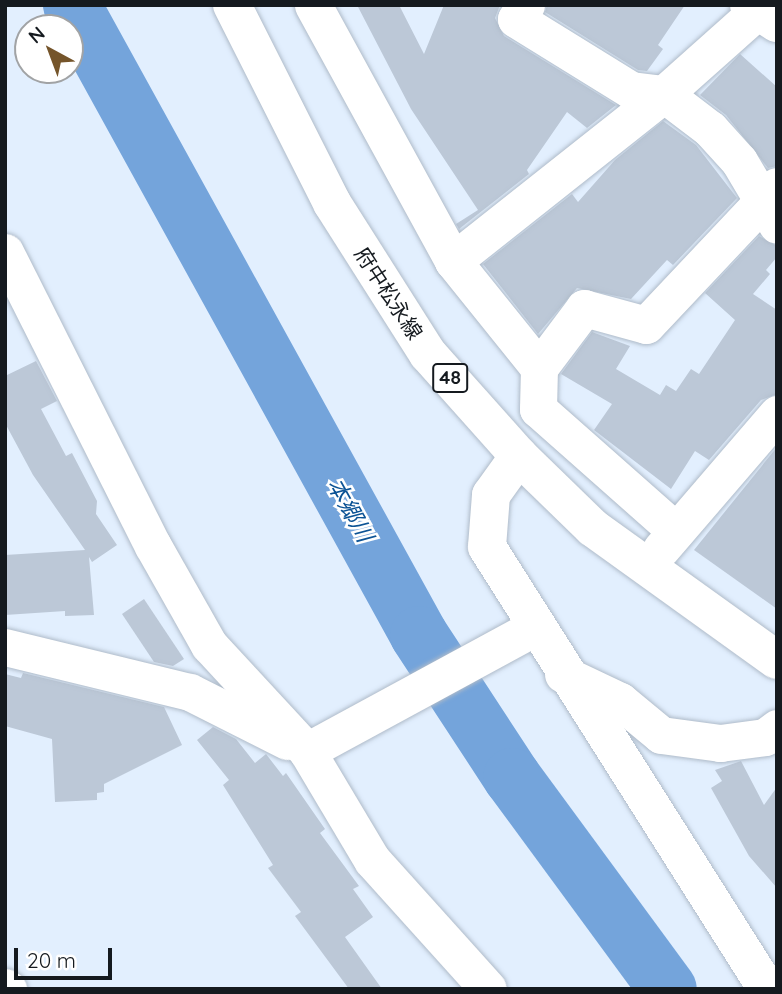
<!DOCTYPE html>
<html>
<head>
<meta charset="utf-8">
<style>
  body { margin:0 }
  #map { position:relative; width:782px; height:994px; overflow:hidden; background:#e2effe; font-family:Quicksand,"Noto Sans JP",sans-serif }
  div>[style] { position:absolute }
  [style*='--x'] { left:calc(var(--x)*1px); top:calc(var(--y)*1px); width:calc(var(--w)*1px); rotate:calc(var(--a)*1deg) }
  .river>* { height:58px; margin:-29px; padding:0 29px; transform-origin:29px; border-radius:29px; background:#74a4db }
  .building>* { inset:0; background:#bcc8d7 }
  .roads { filter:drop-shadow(0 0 2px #afbbc9) drop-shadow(0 0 2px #afbbc9) }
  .street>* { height:37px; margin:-18.5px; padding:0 18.5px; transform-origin:18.5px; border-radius:18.5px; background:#fff }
  .secondary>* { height:38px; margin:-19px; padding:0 19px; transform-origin:19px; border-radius:19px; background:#fff }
  .primary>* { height:38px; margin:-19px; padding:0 19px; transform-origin:19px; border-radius:19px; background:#fff }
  span { translate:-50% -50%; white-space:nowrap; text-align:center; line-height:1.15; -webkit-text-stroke:5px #fff; paint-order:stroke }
  .shield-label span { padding:2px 5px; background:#fff; border:2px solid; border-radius:5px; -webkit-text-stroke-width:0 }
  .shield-label { font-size:19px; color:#151a1f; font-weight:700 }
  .street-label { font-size:21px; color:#151a1f }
  .water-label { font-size:23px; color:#0c5395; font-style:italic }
  .frame { position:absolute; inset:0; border:7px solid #151a1f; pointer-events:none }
  .north { position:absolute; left:14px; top:14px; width:70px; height:70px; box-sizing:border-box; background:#fff; border:2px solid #a1a3a5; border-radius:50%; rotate:319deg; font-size:19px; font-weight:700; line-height:28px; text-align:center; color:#151a1f }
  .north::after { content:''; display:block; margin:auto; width:24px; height:32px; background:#75552b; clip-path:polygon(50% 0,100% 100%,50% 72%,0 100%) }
  .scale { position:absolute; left:14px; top:948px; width:98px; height:32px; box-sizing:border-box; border:4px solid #151a1f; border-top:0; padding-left:9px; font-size:21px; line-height:24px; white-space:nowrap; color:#151a1f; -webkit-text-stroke:5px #fff; paint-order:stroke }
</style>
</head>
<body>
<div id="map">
  <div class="river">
    <i style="--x:72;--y:5;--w:719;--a:61.15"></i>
    <i style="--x:419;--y:635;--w:170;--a:56.8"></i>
    <i style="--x:512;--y:777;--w:263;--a:53.7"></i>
  </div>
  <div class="building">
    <i style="clip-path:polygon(357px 5px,399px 5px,424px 54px,444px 5px,500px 5px,495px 18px,504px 36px,616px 105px,587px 128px,567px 112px,527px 170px,529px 174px,459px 229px,456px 224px,478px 210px,411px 109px)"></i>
    <i style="clip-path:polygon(547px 5px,685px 5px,658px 45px,663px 49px,647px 71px,638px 70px,545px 12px)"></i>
    <i style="clip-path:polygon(740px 54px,777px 87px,777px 166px,768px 168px,726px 115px,700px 95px)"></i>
    <i style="clip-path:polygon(663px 121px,696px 145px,737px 198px,673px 265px,667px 260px,631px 299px,577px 288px,538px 334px,483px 264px,572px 194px,578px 202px,615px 160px)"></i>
    <i style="clip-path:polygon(759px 236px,777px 246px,777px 257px,766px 270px,770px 274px,753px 294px,777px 310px,777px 394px,761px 400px,709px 460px,695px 451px,671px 489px,594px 430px,612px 404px,561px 374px,592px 332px,630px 346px,616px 369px,660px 395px,666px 385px,676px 391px,691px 369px,699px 374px,735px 320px,705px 293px)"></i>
    <i style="clip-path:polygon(36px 361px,57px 401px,41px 409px,66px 456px,72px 453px,97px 501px,96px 514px,117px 545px,92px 562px,89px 557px,94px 615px,65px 616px,65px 611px,5px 615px,5px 555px,85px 550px,33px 475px,5px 423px,5px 376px)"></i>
    <i style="clip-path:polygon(777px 447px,777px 609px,694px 550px)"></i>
    <i style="clip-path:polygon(144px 599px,184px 659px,173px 666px,154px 662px,122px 614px)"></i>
    <i style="clip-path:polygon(23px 673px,164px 707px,182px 745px,104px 784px,104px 792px,97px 793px,97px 800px,55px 802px,52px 739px,5px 726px,5px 674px,21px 678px)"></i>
    <i style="clip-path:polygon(213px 727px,236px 739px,255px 763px,266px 754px,283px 776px,286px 773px,325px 829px,320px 833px,359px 886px,353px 889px,373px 917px,345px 937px,382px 989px,349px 989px,295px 916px,301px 912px,268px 868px,273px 865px,223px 785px,229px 780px,197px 740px)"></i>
    <i style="clip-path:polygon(741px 761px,764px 805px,777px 787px,777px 888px,749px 856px,711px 788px,722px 781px,715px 770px)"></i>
  </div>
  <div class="roads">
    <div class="street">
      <i style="--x:313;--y:5;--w:292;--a:61.3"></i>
      <i style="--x:453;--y:261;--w:137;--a:51.2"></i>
      <i style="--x:539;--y:368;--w:41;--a:91.4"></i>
      <i style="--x:538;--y:409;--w:184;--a:41.5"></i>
      <i style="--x:526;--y:5;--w:17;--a:126"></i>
      <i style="--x:516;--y:19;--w:135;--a:31.7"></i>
      <i style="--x:631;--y:90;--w:33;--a:7"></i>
      <i style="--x:664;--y:94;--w:58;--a:37.3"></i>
      <i style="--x:710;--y:129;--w:43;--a:47.8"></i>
      <i style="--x:739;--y:161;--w:74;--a:59.3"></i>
      <i style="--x:5;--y:252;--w:329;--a:63.3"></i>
      <i style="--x:153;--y:546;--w:114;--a:60.5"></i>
      <i style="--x:209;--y:645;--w:144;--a:47.2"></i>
      <i style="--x:307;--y:751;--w:127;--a:59.2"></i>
      <i style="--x:372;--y:860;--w:173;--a:48"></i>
      <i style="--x:453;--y:261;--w:269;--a:-38.4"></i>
      <i style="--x:664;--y:94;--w:134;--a:-41.7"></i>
      <i style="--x:539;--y:368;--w:75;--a:-53.1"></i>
      <i style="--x:584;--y:308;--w:64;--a:15.3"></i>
      <i style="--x:646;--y:325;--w:191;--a:-46.7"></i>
      <i style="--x:661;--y:549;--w:178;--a:-49.3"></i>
      <i style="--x:5;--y:647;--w:190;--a:13.7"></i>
      <i style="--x:190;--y:692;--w:109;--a:26.8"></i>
      <i style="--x:563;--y:674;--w:63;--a:25.3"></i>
      <i style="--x:620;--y:701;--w:53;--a:39.7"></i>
      <i style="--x:661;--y:735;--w:60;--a:7.7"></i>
      <i style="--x:720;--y:743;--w:45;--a:-7.6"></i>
      <i style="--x:765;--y:737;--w:15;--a:-37"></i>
      <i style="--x:307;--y:751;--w:258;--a:-28.5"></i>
      <i style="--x:5;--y:987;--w:4;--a:34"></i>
    </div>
    <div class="secondary">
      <i style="--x:749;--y:5;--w:33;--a:33"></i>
      <i style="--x:519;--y:456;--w:48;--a:125.7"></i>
      <i style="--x:491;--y:495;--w:52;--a:94.4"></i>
      <i style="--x:487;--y:547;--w:523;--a:57.65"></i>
    </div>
    <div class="primary">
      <i style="--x:232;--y:5;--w:222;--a:63.2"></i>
      <i style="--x:332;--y:203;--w:179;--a:57.6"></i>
      <i style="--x:428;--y:354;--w:137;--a:48.3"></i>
      <i style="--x:519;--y:456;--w:103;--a:44.2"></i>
      <i style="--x:593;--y:528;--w:226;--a:35.7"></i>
    </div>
  </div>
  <div class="shield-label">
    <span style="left:450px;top:378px">48</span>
  </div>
  <div class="street-label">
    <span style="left:389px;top:293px;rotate:57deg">府中松永線</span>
  </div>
  <div class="water-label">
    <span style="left:350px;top:510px;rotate:61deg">本郷川</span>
  </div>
  <div class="frame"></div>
  <div class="north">N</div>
  <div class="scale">20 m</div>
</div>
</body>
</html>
